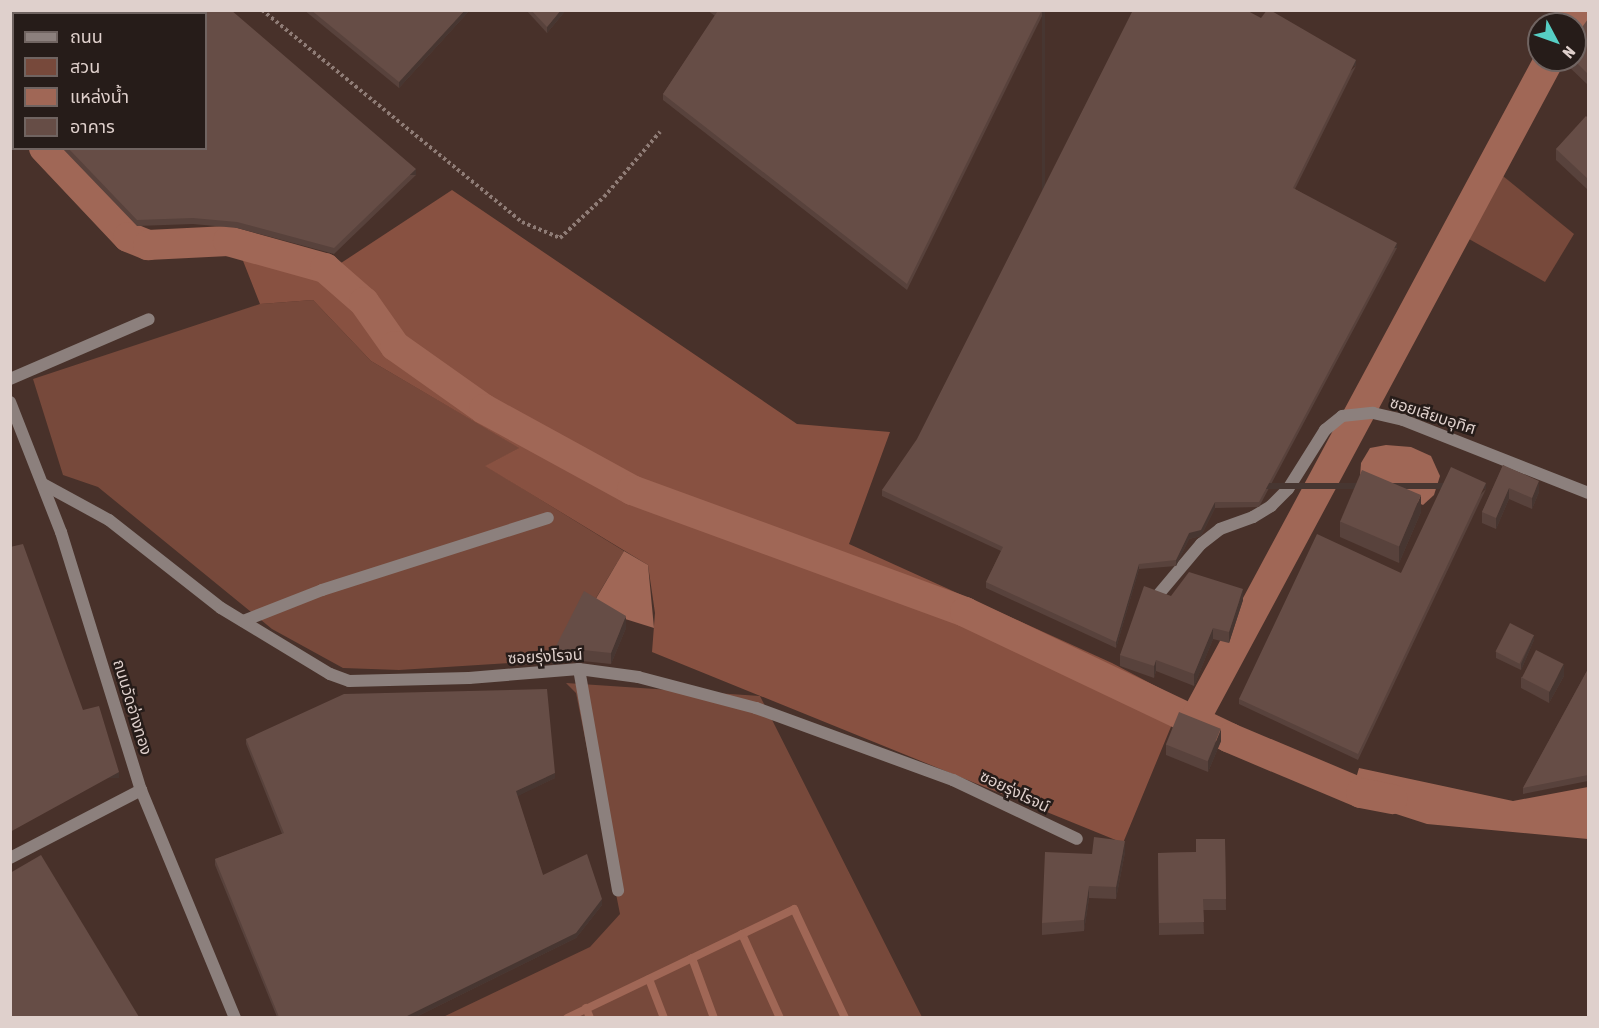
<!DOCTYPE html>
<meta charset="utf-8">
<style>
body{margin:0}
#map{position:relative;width:1599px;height:1028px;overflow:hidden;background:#48312a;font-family:"Asap Condensed","Noto Sans Thai",sans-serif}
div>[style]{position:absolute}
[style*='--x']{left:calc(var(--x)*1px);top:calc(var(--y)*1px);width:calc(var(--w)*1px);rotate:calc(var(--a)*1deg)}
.green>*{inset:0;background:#77493b}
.forest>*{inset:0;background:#885141}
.water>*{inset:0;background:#a06756}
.stream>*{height:8px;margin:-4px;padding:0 4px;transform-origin:4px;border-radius:4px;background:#a06756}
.canal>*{height:30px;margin:-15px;padding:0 15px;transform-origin:15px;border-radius:15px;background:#a06756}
.path>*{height:4px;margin-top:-2px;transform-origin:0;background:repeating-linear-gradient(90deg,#8f7c76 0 3px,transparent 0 6px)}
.lane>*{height:12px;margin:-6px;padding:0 6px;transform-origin:6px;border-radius:6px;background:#8c807d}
.street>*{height:12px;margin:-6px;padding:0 6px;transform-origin:6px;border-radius:6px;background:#8c807d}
.wall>*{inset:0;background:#58423c}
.shaded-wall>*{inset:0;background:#473631;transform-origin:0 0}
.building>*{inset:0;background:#664d46;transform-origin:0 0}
span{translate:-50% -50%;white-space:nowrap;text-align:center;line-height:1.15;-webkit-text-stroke:5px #261c19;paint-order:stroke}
.street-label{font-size:16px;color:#dfd0cc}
.frame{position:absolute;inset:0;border:12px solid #dfd0cc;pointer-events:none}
.legend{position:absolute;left:12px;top:12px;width:195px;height:138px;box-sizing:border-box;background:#261c19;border:2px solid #706461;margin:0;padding:8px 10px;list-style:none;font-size:18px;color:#dfd0cc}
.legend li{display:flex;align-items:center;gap:12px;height:30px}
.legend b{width:30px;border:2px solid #706461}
.north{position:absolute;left:1527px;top:12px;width:60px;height:60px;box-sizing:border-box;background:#261c19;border:2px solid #706461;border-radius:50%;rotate:131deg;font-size:16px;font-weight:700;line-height:24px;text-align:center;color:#dfd0cc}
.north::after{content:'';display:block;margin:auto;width:21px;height:27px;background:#56cec4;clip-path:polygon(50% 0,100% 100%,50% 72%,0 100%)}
</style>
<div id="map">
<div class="green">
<div style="clip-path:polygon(1498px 172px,1574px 234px,1545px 282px,1469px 239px)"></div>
<div style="clip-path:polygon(313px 300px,371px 361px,520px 448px,486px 466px,624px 551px,559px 660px,399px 670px,343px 668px,272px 629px,98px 487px,63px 475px,33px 379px,260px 304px)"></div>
<div style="clip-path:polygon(566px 683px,760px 696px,922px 1017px,441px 1018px,590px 947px,620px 914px,576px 693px)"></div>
</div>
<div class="forest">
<div style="clip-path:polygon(452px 190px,797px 424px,890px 432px,849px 544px,1112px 663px,1182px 700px,1123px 843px,652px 652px,655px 613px,648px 565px,485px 466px,519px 448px,371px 361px,313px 300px,260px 304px,236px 243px,341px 263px)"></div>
</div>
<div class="water">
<div style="clip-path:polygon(1386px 445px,1411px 447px,1431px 456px,1440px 476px,1434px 495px,1423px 505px,1360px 477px,1361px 463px,1370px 448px)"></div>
<div style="clip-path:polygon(624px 551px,648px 565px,654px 628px,622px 618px,594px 602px)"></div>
<div style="clip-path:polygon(1359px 768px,1513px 801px,1588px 787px,1588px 839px,1427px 824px,1350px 799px)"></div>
</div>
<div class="stream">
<div style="--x:742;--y:934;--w:92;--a:65.7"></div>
<div style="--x:692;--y:958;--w:64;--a:69.9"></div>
<div style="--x:649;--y:979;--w:42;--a:69"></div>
<div style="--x:586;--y:1008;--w:11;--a:68"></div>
<div style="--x:567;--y:1018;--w:252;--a:-25.6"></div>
<div style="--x:794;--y:909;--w:120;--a:64.9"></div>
</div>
<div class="canal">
<div style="--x:1569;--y:24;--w:16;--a:-63"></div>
<div style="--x:10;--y:113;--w:6;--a:45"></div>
<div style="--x:44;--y:148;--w:122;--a:46.7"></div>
<div style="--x:128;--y:237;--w:22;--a:22"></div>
<div style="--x:148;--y:245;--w:80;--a:-2.9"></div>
<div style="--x:228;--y:241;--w:101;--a:15.6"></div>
<div style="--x:325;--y:268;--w:52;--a:41.1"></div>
<div style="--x:364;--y:302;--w:54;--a:54.8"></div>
<div style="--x:395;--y:346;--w:109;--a:35.3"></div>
<div style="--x:484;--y:409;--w:169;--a:28.7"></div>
<div style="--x:632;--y:490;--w:355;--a:20.1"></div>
<div style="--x:965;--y:612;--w:293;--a:25.4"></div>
<div style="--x:1230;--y:738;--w:142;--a:22.8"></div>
<div style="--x:1361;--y:793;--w:32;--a:11"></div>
<div style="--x:1194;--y:721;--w:750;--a:-61.76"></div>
</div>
<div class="path">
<div style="--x:262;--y:10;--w:335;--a:39.2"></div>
<div style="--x:522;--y:222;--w:41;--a:22.8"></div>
<div style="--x:560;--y:238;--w:60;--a:-43"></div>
<div style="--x:604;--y:197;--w:86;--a:-49.3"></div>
</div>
<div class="lane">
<div style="--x:10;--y:379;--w:151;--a:-23.3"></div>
<div style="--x:243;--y:621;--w:85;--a:-21.4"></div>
<div style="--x:322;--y:590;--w:237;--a:-17.7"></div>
<div style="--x:579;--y:669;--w:225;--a:80"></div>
</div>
<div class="street">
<div style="--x:10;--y:402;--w:140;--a:68.6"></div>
<div style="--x:61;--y:532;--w:270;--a:72.8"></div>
<div style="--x:141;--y:790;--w:247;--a:67.6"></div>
<div style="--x:43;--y:484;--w:75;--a:28.6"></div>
<div style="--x:109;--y:520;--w:142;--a:38.2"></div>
<div style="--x:221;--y:608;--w:127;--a:31.2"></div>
<div style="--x:330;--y:674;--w:20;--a:20"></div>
<div style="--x:349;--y:681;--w:120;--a:-1.4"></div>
<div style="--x:469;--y:678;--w:110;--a:-4.7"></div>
<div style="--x:579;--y:669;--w:60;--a:7.7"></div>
<div style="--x:638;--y:677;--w:122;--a:14.7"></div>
<div style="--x:756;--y:708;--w:210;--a:20.1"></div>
<div style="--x:953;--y:780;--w:137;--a:25.4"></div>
<div style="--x:1158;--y:595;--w:67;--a:-49.9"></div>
<div style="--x:1201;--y:544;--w:24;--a:-38"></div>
<div style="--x:1220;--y:529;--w:35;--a:-20"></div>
<div style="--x:1253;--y:517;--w:21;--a:-31"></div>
<div style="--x:1271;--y:506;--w:24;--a:-45"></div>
<div style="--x:1288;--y:489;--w:70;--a:-57.9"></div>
<div style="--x:1325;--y:430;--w:22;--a:-39"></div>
<div style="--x:1342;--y:416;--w:31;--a:-6"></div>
<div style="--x:1373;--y:413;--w:31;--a:13"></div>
<div style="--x:1403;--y:420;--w:199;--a:21.5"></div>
<div style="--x:10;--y:858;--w:148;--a:-27.4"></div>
</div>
<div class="wall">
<div style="clip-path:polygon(10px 10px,416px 175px,334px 254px,237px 228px,193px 224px,137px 226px,62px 148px,206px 148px,14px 14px,14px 98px,10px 95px)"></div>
<div style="clip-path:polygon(304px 10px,470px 10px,399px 88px)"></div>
<div style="clip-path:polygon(526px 10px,566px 10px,547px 33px)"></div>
<div style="clip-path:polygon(707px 10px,1045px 10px,907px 290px,663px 100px,663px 94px,715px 16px)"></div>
<div style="clip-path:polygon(1588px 19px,1588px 85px,1565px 63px,1565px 60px,1575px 60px)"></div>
<div style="clip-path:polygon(1356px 66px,1295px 189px,1397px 248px,1259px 507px,1215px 508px,1201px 536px,1189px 539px,1176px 566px,1139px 569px,1116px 648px,986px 588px,986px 582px,1001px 551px,882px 496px,882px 490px)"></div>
<div style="clip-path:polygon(1588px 118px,1588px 190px,1556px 160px,1556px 149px)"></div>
<div style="clip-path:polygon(1503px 465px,1539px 492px,1532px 509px,1509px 499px,1496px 529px,1482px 523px,1482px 512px)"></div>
<div style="clip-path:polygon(1486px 489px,1358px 760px,1239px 704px,1239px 699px,1401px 573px)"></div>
<div style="clip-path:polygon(1421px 512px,1399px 563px,1340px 537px,1340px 521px)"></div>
<div style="clip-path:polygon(1171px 596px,1243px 600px,1229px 643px,1213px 639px,1194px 686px,1156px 671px,1154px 678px,1120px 666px,1120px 655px)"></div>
<div style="clip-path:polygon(626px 628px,611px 664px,573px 660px,552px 665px,552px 654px)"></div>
<div style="clip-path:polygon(1534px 640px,1521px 670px,1496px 658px,1496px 652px)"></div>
<div style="clip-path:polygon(1588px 669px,1588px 781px,1523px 794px,1523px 788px)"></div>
<div style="clip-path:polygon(1564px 676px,1549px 703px,1521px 688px,1521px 677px)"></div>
<div style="clip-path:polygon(246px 739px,555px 778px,517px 796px,543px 875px,602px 905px,576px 938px,416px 1017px,277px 1017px,215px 865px,215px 859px,282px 834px,246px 744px)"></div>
<div style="clip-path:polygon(1221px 741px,1208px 772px,1166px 755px,1166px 744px)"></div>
<div style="clip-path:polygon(1225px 839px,1226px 910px,1203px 910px,1204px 934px,1159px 935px,1158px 853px,1196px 852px)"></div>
<div style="clip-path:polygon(1125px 852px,1116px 899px,1089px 898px,1084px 931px,1042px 935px,1042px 923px,1092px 854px)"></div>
</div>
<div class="shaded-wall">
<div style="clip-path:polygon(465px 10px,470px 10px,399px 88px,399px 82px)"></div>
<div style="clip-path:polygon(561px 10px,566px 10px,547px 33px,547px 27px)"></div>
<div style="left:1042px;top:10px;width:3px;height:305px"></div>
<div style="left:1356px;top:60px;width:6px;height:143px;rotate:90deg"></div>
<div style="left:416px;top:169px;width:6px;height:114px;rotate:90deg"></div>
<div style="left:1397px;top:243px;width:5px;height:293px;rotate:90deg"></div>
<div style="clip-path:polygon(1539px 481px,1539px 492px,1532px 509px,1532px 498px)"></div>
<div style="left:1486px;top:483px;width:6px;height:300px;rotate:90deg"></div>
<div style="clip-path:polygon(1509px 488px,1509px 499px,1496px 529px,1496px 518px)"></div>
<div style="clip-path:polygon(1421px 495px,1421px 512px,1399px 563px,1399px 546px)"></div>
<div style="clip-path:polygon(1215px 502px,1215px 508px,1201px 536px,1189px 539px,1176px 566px,1176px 560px,1189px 533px)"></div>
<div style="clip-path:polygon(1139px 564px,1139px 569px,1116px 648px,1116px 642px)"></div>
<div style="clip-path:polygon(1243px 589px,1243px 600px,1229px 643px,1229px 632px)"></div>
<div style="clip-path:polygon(626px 616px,626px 628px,611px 664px,611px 653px)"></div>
<div style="clip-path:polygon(1213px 628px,1213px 639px,1194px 686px,1194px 674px)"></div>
<div style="clip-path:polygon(1534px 635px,1534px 640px,1521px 670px,1521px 664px)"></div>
<div style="clip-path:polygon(573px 649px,573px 660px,552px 665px,552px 654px)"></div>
<div style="clip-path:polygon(1156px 660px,1156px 671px,1154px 678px,1154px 666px)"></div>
<div style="clip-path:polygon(1564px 664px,1564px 676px,1549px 703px,1549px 692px)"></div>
<div style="clip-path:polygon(1221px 729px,1221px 741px,1208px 772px,1208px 761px)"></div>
<div style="left:119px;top:772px;width:6px;height:124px;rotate:90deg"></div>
<div style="clip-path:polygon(555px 773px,555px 778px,516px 797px,516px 791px)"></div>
<div style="clip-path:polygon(1125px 841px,1125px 852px,1116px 899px,1116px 887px)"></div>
<div style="clip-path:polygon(1089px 886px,1089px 898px,1084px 931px,1084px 920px)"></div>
<div style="clip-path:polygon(602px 899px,602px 905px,576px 938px,416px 1017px,405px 1017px)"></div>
</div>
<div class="building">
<div style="clip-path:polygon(10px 10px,231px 10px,416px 169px,334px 248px,237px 222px,193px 218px,137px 220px,68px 148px,206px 148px,206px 14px,14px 14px,14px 92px,10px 89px)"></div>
<div style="clip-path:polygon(311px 10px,465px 10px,399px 82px)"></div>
<div style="clip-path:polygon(531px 10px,561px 10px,547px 27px)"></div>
<div style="clip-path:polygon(715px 10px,1042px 10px,907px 284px,663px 94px,717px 12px)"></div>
<div style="clip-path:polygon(1133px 10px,1246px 10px,1261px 18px,1267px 10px,1270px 10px,1356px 60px,1293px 188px,1397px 243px,1259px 502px,1215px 502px,1201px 530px,1189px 533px,1176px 560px,1139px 564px,1116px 642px,986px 582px,1003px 547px,882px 490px,917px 439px)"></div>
<div style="clip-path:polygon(1588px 19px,1588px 74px,1574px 60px,1575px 60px,1575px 37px)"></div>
<div style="clip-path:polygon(1586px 116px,1588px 118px,1588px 179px,1556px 149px)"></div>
<div style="clip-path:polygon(1503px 465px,1539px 481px,1532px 498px,1509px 488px,1496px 518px,1482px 512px)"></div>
<div style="clip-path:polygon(1451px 467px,1486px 483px,1358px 754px,1239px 699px,1317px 534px,1401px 573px)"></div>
<div style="left:1362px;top:470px;width:64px;height:56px;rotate:23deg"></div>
<div style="clip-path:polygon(23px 544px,83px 710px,99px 706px,119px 772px,10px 832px,10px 547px)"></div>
<div style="clip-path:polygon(1189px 572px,1243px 589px,1229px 632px,1213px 628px,1194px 674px,1156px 660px,1154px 666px,1120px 655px,1144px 586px,1171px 596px)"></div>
<div style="clip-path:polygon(584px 591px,626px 616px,611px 653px,573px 649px,552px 654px)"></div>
<div style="left:1510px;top:623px;width:27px;height:32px;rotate:27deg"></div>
<div style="left:1536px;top:650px;width:31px;height:31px;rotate:27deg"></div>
<div style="clip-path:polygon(1588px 669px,1588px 775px,1523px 788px)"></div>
<div style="clip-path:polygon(547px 689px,555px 773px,516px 791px,543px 875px,587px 854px,602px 899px,576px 933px,405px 1017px,279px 1017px,215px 859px,284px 833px,246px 739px,344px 694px)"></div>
<div style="left:1179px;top:712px;width:45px;height:35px;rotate:22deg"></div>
<div style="clip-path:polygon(1094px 837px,1125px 841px,1116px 887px,1089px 886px,1084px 920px,1042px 923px,1045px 852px,1092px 854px)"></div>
<div style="clip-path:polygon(1196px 839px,1225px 839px,1226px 899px,1203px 899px,1204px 922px,1159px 923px,1158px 853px,1196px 852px)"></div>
<div style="clip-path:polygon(41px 855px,139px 1017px,10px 1017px,10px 873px)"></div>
</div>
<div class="street-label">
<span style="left:1433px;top:415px;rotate:18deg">ซอยเลียบอุทิศ</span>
<span style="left:545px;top:656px;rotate:-3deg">ซอยรุ่งโรจน์</span>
<span style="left:133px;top:707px;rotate:73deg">ถนนวัดอ่างทอง</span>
<span style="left:1015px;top:791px;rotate:26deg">ซอยรุ่งโรจน์</span>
</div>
<div class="frame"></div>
<ul class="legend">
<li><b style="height:8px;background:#8c807d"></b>ถนน</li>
<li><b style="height:16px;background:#77493b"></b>สวน</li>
<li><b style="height:16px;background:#a06756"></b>แหล่งน้ำ</li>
<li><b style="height:16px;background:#664d46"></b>อาคาร</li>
</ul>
<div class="north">N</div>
</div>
